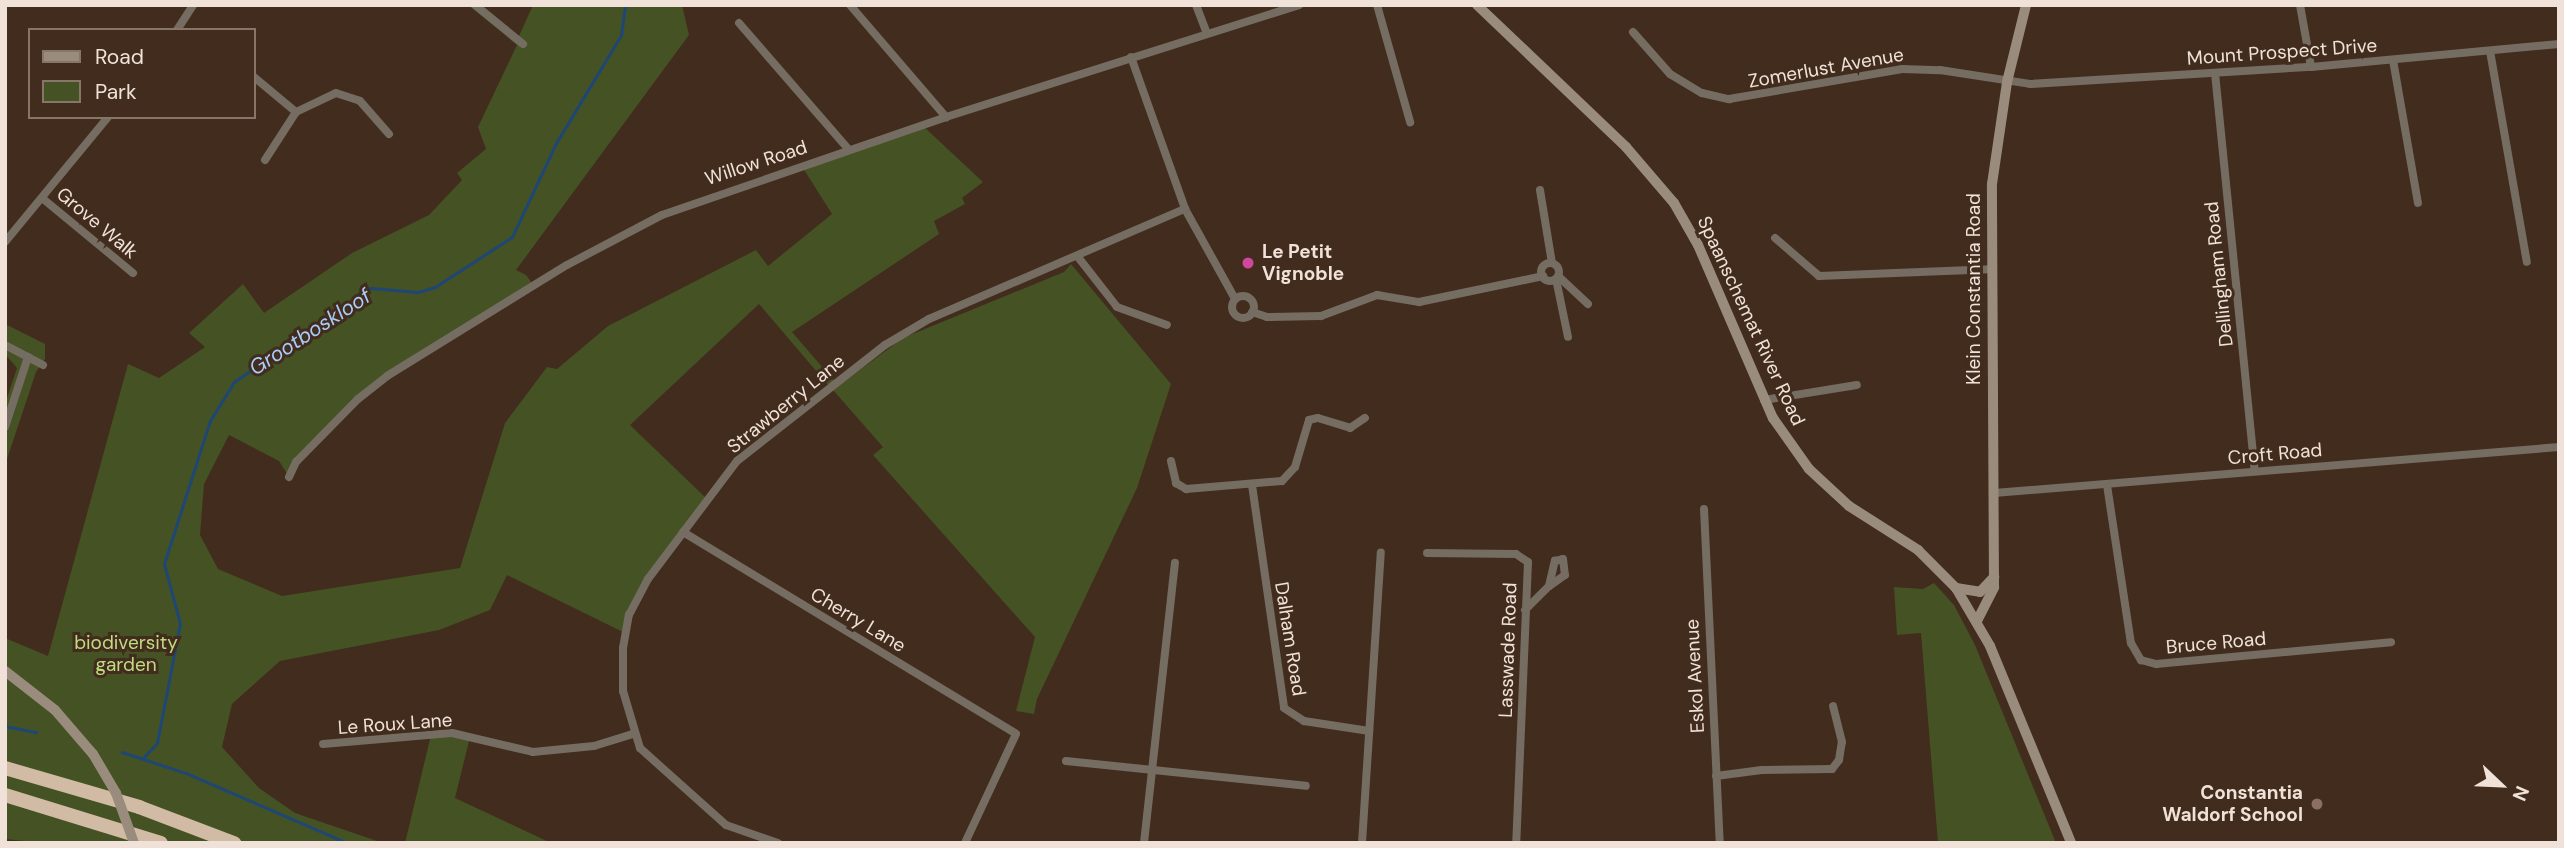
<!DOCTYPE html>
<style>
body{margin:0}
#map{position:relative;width:2564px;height:848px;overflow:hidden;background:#412c1d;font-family:"DM Sans",sans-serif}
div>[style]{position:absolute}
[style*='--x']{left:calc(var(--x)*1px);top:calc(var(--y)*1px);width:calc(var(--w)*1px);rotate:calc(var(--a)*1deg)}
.green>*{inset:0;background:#455224}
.stream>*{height:2.5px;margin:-1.25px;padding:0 1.25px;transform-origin:1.25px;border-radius:1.25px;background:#1f4775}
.street>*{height:8px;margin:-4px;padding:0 4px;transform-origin:4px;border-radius:4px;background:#756c62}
.street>.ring{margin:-4px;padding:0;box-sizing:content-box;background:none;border:8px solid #756c62;border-radius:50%}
.secondary>*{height:10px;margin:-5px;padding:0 5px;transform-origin:5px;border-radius:5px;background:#9a8c7d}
.highway>*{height:14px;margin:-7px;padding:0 7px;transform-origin:7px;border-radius:7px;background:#d1bba4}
.secondary-bridge>*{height:10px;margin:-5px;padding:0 5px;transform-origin:5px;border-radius:5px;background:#9a8c7d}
.dots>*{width:19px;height:19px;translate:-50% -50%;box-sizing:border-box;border:4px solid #412c1d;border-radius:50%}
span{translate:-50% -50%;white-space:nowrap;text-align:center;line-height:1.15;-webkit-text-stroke:6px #412c1d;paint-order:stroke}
.street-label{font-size:19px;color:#f0e2d8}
.poi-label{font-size:19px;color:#f0e2d8;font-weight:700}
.left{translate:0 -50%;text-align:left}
.right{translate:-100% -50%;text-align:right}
.park-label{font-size:19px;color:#c0dc81}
.water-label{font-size:21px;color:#a9ccf8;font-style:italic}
.frame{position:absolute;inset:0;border:7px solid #f0e2d8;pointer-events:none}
.legend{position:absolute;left:28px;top:28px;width:228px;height:91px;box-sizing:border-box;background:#412c1d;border:2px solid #877568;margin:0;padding:9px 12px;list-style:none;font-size:21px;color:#f0e2d8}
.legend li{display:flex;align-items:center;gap:14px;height:35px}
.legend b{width:35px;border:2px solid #877568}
.north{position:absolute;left:2466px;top:750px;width:70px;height:70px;-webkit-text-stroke:5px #412c1d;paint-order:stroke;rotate:113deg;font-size:19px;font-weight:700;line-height:28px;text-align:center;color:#f0e2d8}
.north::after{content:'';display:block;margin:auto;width:24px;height:32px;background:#f0e2d8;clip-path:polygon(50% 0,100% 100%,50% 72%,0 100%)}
</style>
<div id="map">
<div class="green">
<div style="clip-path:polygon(468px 5px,482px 5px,519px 36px,533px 5px,682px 5px,689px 35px,516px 270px,526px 275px,534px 286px,387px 376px,323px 434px,289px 477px,279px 461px,229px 435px,204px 484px,200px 535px,218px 569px,282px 596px,460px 568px,505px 423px,547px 367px,557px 369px,608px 326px,756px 250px,768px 266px,832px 214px,801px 165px,922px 125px,983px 182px,962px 198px,965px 204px,934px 221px,939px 234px,792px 332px,835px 382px,829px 386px,759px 304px,630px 425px,707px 499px,648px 579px,625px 633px,507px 575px,490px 610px,439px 630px,280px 661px,232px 704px,222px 747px,259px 788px,295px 813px,383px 843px,44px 843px,5px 839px,5px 638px,48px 656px,128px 364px,159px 378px,205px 347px,189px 333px,243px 284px,264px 313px,352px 253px,429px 215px,462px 180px,457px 173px,486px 149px,478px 127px,517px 45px)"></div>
<div style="clip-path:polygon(1071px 264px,1171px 384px,1137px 488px,1037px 699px,1034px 714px,1016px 711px,1035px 637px,873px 455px,883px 447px,833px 390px,903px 338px,1064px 272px)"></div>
<div style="clip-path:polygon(5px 324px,45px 344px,45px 359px,36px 372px,5px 465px,5px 404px,17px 368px,5px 354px)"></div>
<div style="clip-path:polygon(1934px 583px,1954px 605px,1975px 645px,2056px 843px,1938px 843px,1921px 633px,1897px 635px,1894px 587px,1923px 589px)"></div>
<div style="clip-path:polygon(431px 735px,470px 737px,455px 798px,551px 843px,405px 843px)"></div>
</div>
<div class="stream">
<div style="--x:5;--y:726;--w:32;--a:11"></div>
<div style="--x:122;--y:752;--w:67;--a:18.2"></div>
<div style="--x:186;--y:773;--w:176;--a:23.4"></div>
<div style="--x:143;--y:758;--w:21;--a:-47"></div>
<div style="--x:157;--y:743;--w:121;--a:-79.1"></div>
<div style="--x:180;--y:624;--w:62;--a:-104.9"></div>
<div style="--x:164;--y:564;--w:150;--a:-72.2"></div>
<div style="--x:210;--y:421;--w:46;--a:-58.4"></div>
<div style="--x:234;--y:382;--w:166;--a:-34.5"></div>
<div style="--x:371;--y:288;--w:47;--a:4.9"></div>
<div style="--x:418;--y:292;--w:18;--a:-16"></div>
<div style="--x:435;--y:287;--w:92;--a:-33"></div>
<div style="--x:512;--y:237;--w:102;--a:-64.9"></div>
<div style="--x:555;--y:145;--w:128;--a:-59"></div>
<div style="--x:621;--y:35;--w:30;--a:-82"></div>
</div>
<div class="street">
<div style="--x:475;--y:5;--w:62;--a:39.1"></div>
<div style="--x:850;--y:5;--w:148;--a:49.4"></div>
<div style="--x:1196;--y:5;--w:30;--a:69"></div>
<div style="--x:1377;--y:5;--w:122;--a:74.2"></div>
<div style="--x:2300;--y:5;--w:63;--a:79.9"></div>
<div style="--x:739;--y:23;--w:167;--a:49.1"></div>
<div style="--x:177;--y:30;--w:30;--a:-57"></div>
<div style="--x:1633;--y:32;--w:56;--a:48.6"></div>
<div style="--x:1670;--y:74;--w:37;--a:31"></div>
<div style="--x:1702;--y:93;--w:28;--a:13"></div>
<div style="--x:1729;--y:99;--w:176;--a:-9.8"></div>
<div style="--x:1902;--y:69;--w:38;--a:2"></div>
<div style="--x:1940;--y:70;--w:91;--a:8.8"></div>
<div style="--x:2030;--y:84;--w:282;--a:-3.5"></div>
<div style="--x:2311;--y:67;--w:249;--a:-5.3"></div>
<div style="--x:2490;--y:51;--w:214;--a:80.1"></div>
<div style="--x:1131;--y:57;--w:161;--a:70.4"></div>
<div style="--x:1185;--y:209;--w:103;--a:60.9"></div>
<div style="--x:2393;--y:60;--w:145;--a:80.1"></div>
<div style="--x:2215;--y:73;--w:400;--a:84.3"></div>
<div style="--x:254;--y:77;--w:55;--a:39.8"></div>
<div style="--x:265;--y:160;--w:57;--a:-57.1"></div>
<div style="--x:296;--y:112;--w:44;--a:-25.4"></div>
<div style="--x:336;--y:93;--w:25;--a:18"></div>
<div style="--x:360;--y:101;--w:44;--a:48.7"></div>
<div style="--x:1540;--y:190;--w:74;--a:80.7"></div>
<div style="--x:42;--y:198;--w:118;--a:39.5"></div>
<div style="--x:1775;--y:238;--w:58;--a:40.8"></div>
<div style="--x:1819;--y:276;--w:171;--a:-2.3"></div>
<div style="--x:5;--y:242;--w:162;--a:-50.5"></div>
<div style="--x:1078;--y:257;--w:63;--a:52"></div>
<div style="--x:1117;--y:307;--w:53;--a:19.8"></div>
<div class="ring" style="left:1541px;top:263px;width:10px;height:10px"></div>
<div style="--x:1558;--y:276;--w:41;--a:43"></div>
<div style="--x:1556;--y:279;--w:59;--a:78.3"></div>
<div class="ring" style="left:1232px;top:296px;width:14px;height:14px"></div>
<div style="--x:1252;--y:312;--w:16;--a:18"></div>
<div style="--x:1267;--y:317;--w:54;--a:-1.1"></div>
<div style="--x:1321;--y:316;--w:60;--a:-20.6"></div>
<div style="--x:1377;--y:295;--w:43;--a:9.5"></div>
<div style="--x:1419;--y:302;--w:127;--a:-11.8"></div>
<div style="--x:5;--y:345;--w:43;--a:27.8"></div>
<div style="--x:1764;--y:400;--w:94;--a:-9.2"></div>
<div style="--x:5;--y:427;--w:74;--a:-71.8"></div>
<div style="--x:1171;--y:461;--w:23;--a:77"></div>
<div style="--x:1176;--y:483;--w:12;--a:31"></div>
<div style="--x:1186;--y:489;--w:96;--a:-4.8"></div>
<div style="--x:1282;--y:481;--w:19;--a:-47"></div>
<div style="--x:1295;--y:467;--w:49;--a:-73.4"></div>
<div style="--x:1309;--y:420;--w:9;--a:-13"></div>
<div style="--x:1318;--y:418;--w:34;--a:17"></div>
<div style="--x:1350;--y:428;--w:18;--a:-34"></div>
<div style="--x:289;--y:477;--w:17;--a:-65"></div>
<div style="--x:296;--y:462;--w:88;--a:-45.5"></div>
<div style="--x:358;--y:399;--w:37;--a:-38"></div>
<div style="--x:387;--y:376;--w:211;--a:-31.7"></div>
<div style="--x:567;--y:265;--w:107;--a:-27.8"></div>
<div style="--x:662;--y:215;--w:300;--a:-19"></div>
<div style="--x:946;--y:117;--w:371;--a:-17.6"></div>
<div style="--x:1252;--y:485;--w:225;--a:81.8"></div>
<div style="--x:1284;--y:708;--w:24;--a:33"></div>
<div style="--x:1304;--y:721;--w:66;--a:8.7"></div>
<div style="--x:2107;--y:485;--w:160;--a:81.4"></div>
<div style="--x:2131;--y:643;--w:20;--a:60"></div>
<div style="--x:2141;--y:660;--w:16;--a:15"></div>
<div style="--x:2156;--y:664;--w:236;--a:-5.3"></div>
<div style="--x:1994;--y:493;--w:567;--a:-4.65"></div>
<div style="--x:1704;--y:509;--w:334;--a:87.3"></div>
<div style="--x:683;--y:532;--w:389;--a:31.2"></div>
<div style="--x:1016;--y:734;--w:120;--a:115.1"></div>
<div style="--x:1427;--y:553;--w:89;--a:0.6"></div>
<div style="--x:1516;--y:554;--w:14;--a:34"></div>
<div style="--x:1528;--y:562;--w:281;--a:92.4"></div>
<div style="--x:1525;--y:610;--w:34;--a:-45"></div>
<div style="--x:1549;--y:586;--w:26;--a:-77"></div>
<div style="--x:1555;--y:561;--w:8;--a:-14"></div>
<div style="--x:1563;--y:559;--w:16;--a:83"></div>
<div style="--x:1565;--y:575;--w:19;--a:145"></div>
<div style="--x:323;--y:744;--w:129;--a:-4.9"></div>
<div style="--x:452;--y:733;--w:83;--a:13.2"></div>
<div style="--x:533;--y:752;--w:61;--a:-5.6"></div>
<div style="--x:594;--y:746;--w:41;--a:-17.1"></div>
<div style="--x:1066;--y:761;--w:241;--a:5.9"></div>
<div style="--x:1716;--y:776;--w:46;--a:-7.4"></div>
<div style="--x:1762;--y:770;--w:70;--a:-0.8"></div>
<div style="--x:1832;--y:769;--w:11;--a:-52"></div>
<div style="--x:1839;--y:760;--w:18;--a:-81"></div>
<div style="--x:1842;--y:742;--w:37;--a:-104"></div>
<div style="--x:778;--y:843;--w:55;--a:-160.9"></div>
<div style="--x:726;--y:825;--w:115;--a:-138.2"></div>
<div style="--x:640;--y:748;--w:59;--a:-106.6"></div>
<div style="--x:623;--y:691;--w:43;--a:-90"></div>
<div style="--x:623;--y:648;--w:34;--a:-80"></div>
<div style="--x:629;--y:615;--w:41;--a:-62.2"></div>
<div style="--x:648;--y:579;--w:148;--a:-53"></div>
<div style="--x:737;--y:461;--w:188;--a:-38.1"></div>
<div style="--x:885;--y:345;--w:51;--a:-30.6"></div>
<div style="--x:929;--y:319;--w:279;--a:-23.3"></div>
<div style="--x:1144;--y:843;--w:282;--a:-83.7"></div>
<div style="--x:1362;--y:843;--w:291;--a:-86.3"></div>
</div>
<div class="secondary">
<div style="--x:1477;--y:5;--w:206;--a:43.6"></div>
<div style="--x:1626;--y:147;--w:74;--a:49.4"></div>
<div style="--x:1674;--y:203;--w:48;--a:60.3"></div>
<div style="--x:1698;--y:245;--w:189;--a:66.6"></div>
<div style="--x:1773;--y:418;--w:62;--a:54.8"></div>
<div style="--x:1809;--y:469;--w:54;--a:42.8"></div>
<div style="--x:1849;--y:506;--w:82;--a:32.5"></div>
<div style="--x:1918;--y:550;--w:54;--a:45"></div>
<div style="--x:1956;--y:588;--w:67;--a:59.6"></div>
<div style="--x:1990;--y:646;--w:213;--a:67.6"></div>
<div style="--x:1956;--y:588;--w:24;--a:9"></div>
<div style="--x:1980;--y:592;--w:21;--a:-47"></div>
<div style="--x:1977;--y:621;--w:38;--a:-63"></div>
<div style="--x:1994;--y:587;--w:403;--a:-90.3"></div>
<div style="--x:1992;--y:184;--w:103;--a:-81.6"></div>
<div style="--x:2007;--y:82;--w:79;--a:-76.1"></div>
<div style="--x:5;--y:671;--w:63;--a:38"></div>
<div style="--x:55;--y:710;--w:58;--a:49.2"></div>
</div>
<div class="highway">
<div style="--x:5;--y:768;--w:140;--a:16.2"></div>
<div style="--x:139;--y:807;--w:102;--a:20.8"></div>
<div style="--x:5;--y:795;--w:163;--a:17.1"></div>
</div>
<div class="secondary-bridge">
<div style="--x:93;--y:754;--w:45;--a:59.5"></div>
<div style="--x:116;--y:793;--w:53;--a:70.2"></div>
</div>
<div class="dots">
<div style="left:1248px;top:263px;background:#d1479c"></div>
<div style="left:2317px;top:804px;background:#8d6e63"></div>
</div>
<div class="street-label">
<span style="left:2282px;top:52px;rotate:-4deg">Mount Prospect Drive</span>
<span style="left:1826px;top:68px;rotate:-10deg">Zomerlust Avenue</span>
<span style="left:756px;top:163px;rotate:-18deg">Willow Road</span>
<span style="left:97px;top:223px;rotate:40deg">Grove Walk</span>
<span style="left:2219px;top:274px;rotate:-96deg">Dellingham Road</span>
<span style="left:1974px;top:289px;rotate:-90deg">Klein Constantia Road</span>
<span style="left:1751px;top:321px;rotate:65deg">Spaanschemat River Road</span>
<span style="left:786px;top:404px;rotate:-39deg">Strawberry Lane</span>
<span style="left:2275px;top:454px;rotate:-5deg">Croft Road</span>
<span style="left:858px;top:620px;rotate:31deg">Cherry Lane</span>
<span style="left:1290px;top:639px;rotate:81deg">Dalham Road</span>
<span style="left:2216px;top:643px;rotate:-5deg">Bruce Road</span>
<span style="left:1508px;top:650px;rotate:-88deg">Lasswade Road</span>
<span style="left:1695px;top:676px;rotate:-93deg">Eskol Avenue</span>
<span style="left:395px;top:724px;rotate:-4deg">Le Roux Lane</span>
</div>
<div class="poi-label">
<span class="left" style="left:1262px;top:263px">Le Petit<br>Vignoble</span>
<span class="right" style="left:2303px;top:804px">Constantia<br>Waldorf School</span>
</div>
<div class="park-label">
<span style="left:126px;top:654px">biodiversity<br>garden</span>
</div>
<div class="water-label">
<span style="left:310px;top:332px;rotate:-33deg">Grootboskloof</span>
</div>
<div class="frame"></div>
<ul class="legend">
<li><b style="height:9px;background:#9a8c7d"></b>Road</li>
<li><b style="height:19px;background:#455224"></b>Park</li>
</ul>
<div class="north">N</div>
</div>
